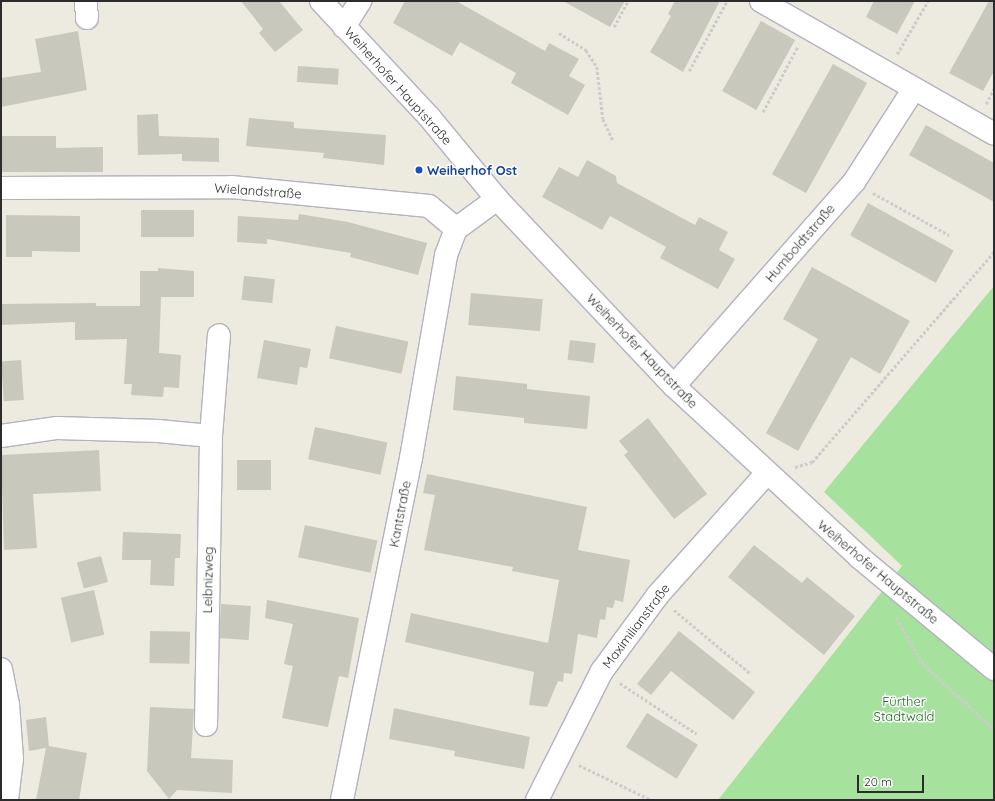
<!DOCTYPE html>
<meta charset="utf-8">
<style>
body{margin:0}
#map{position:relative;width:995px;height:801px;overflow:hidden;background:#edeadf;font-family:Quicksand,sans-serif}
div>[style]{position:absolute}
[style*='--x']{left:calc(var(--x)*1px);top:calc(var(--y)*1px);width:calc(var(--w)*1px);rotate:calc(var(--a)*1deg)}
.green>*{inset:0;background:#a6e29d}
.building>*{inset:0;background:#c9c8bd;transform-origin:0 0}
.path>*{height:2.5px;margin-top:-1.25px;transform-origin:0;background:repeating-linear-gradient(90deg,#ccc 0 3px,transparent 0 5px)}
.roads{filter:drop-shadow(1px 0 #b3b2bf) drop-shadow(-1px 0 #b3b2bf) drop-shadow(0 1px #b3b2bf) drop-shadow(0 -1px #b3b2bf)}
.minor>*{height:22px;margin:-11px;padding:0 11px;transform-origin:11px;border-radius:11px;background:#fff}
.dots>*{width:11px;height:11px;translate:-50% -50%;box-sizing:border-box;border:2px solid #fff;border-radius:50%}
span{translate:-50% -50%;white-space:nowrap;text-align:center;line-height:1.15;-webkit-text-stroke:3px #fff;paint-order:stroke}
.street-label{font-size:13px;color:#2c2c2c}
.transit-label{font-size:13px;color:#164399;font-weight:700}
.left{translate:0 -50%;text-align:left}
.park-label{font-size:13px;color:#1d691e}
.frame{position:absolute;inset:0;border:2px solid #2c2c2c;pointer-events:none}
.scale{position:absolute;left:857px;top:775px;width:67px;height:18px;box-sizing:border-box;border:2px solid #2c2c2c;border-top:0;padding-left:5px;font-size:12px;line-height:14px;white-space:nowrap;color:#2c2c2c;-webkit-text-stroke:3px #fff;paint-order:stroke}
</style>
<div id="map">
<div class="green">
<div style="clip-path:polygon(994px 286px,994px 800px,718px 800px,902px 566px,824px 492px)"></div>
</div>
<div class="building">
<div style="clip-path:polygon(241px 1px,279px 1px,303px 30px,275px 52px,259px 33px,263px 29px)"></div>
<div style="clip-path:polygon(405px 1px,456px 1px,545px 51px,549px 43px,579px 59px,569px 76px,585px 85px,568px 115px,511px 83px,516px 73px,460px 42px,452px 56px,393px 23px)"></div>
<div style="clip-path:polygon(563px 1px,625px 1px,610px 27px)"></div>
<div style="clip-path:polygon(675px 1px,720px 1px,683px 72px,650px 52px,671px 16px,668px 14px)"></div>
<div style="clip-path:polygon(874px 1px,915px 1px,897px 34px,866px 17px)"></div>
<div style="clip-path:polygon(989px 1px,994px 1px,994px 71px,983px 91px,949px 73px)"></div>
<div style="left:761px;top:21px;width:39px;height:80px;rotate:29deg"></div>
<div style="clip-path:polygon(78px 31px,87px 90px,1px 107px,1px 78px,41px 72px,35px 39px)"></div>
<div style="left:833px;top:64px;width:39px;height:126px;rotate:29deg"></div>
<div style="left:298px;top:66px;width:41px;height:16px;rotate:4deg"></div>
<div style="clip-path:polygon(158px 114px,159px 136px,219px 138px,219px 162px,182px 161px,182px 154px,138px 155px,137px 115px)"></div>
<div style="clip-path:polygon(249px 118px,294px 122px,294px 128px,386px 135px,384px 165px,323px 158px,324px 153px,246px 146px)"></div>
<div style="clip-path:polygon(926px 125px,994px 163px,994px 202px,909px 155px)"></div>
<div style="clip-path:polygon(1px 136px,56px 136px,56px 148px,103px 147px,103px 172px,1px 172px)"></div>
<div style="clip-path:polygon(587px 160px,616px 176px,617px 183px,695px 225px,699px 217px,728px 232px,719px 250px,735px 259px,718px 289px,660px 258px,666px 247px,610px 216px,602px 230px,542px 197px,559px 167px,578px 177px)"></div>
<div style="left:868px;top:203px;width:98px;height:37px;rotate:29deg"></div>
<div style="left:141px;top:210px;width:53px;height:27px"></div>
<div style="clip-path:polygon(299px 214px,348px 222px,427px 243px,418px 275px,350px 257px,351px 253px,267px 239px,267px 244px,237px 242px,238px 216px,298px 220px)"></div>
<div style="clip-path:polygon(6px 215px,80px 216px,80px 252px,32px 251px,32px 257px,6px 257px)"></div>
<div style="clip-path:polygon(812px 267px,910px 321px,880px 374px,851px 357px,798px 451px,766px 433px,818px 339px,783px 319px)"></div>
<div style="clip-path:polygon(158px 268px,194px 271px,194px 297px,161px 297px,159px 353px,181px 355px,179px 388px,164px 387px,163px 397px,131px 395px,132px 384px,124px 384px,127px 339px,75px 340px,75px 322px,1px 325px,1px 304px,96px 303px,96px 306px,140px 306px,140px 271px,158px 271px)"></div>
<div style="left:244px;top:276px;width:31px;height:24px;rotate:6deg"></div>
<div style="left:471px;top:293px;width:72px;height:32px;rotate:5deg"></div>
<div style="left:336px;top:326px;width:74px;height:33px;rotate:12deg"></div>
<div style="clip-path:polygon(264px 340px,311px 349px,307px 368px,300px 367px,297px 385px,257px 378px)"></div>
<div style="left:570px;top:340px;width:26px;height:20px;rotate:7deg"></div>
<div style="left:21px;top:360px;width:40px;height:20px;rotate:86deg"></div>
<div style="clip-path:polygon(456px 376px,527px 384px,527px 389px,590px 396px,587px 429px,524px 423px,524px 418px,453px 410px)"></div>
<div style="clip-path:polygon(648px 418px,707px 494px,674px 519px,624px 455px,628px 452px,619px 441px)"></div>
<div style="left:315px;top:427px;width:74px;height:33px;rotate:12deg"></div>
<div style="clip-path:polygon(99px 450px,101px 491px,33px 494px,37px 548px,4px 550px,1px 455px)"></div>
<div style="left:237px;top:460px;width:34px;height:30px"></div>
<div style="clip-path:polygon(427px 474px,587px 507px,578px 550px,630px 560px,623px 602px,615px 600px,613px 608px,607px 607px,605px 620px,600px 619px,597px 638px,578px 634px,572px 674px,564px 673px,563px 682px,558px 681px,547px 707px,529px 705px,534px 672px,405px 642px,411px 613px,548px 643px,559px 580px,512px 571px,513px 567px,424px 550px,435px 495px,423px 493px)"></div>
<div style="left:305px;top:525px;width:74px;height:33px;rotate:12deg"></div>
<div style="clip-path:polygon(123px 532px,181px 534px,180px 558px,175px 558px,174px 586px,150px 585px,151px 560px,122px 560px)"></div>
<div style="clip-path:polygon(754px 545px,802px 583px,807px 577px,855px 616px,824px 655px,728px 577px)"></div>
<div style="left:101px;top:556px;width:27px;height:25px;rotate:75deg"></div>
<div style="left:94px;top:590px;width:46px;height:34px;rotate:77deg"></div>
<div style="clip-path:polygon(267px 600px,359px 618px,348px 678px,339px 676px,328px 727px,282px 718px,293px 666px,284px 664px,293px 624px,265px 618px)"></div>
<div style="left:221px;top:604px;width:30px;height:34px;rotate:4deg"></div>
<div style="left:150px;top:631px;width:40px;height:32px;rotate:1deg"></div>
<div style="clip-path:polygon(679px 631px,755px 692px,733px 720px,671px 671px,651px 695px,637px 684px)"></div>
<div style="clip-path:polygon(150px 707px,194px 709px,191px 758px,233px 760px,232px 793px,177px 790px,169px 799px,147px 771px)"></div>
<div style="clip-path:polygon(394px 708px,530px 737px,524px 769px,454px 756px,455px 751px,389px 739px)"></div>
<div style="left:647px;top:713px;width:60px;height:40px;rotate:32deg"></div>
<div style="clip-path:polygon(46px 717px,49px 746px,87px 753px,79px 800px,36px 800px,46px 748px,29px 751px,26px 720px)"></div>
</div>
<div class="path">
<div style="--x:614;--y:27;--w:30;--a:-62"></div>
<div style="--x:559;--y:33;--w:32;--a:32"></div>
<div style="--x:586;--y:50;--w:20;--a:57"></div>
<div style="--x:597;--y:67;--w:52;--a:83.4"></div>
<div style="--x:603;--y:119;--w:23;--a:65"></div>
<div style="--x:897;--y:54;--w:61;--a:-59.7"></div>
<div style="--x:689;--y:71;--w:80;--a:-61.5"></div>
<div style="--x:986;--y:104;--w:18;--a:-63"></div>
<div style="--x:763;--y:112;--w:75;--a:-62.1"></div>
<div style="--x:873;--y:193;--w:87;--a:28.9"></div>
<div style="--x:795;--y:467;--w:18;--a:-16"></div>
<div style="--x:812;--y:462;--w:278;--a:-49.1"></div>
<div style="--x:674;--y:610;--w:100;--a:39.7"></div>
<div style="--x:896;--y:618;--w:55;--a:59.2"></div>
<div style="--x:924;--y:665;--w:95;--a:42.4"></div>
<div style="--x:620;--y:683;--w:92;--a:33.5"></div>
<div style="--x:579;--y:765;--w:80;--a:25.9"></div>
</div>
<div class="roads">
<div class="minor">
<div style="--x:86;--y:1;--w:17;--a:87"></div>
<div style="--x:321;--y:1;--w:160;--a:47"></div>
<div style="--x:430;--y:118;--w:105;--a:50.4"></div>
<div style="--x:497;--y:199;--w:257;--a:46.6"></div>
<div style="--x:674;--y:386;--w:252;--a:42.7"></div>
<div style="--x:859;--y:557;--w:175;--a:39.7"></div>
<div style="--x:761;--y:1;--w:268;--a:29.7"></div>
<div style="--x:344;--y:27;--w:31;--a:-58"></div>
<div style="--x:1;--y:188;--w:230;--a:-0.2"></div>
<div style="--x:231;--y:187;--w:199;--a:5.5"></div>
<div style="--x:429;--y:206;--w:35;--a:40"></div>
<div style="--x:456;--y:229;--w:51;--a:-36.2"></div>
<div style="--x:674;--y:386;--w:272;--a:-48.6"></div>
<div style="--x:854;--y:182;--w:109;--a:-57.3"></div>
<div style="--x:1;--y:436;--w:57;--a:-8.1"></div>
<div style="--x:57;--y:428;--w:101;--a:1.7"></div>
<div style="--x:158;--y:431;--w:53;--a:5.4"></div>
<div style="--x:1;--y:669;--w:36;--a:79"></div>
<div style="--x:8;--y:704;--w:55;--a:85.8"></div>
<div style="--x:12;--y:759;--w:41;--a:97"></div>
<div style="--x:206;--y:725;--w:289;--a:-89"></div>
<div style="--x:211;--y:436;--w:101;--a:-85.5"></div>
<div style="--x:342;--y:800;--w:349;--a:-78.6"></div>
<div style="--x:411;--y:458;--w:206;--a:-80.2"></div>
<div style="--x:446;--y:255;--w:28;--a:-69"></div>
<div style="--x:537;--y:800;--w:144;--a:-63.3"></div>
<div style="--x:602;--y:671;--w:93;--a:-53.7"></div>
<div style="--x:657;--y:596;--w:164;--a:-48.2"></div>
</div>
</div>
<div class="dots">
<div style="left:419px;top:170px;background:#1a4fb4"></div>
</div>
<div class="street-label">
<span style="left:398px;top:86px;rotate:48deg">Weiherhofer Hauptstraße</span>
<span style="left:258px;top:191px;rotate:4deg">Wielandstraße</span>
<span style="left:800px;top:243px;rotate:-49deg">Humboldtstraße</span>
<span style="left:642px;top:351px;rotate:46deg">Weiherhofer Hauptstraße</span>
<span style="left:400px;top:514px;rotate:-79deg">Kantstraße</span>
<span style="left:878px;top:572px;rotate:40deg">Weiherhofer Hauptstraße</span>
<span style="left:208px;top:580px;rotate:-89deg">Leibnizweg</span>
<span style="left:636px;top:626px;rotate:-53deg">Maximilianstraße</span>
</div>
<div class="transit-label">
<span class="left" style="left:427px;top:170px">Weiherhof Ost</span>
</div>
<div class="park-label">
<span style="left:904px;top:709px">Fürther<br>Stadtwald</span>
</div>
<div class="frame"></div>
<div class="scale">20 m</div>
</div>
